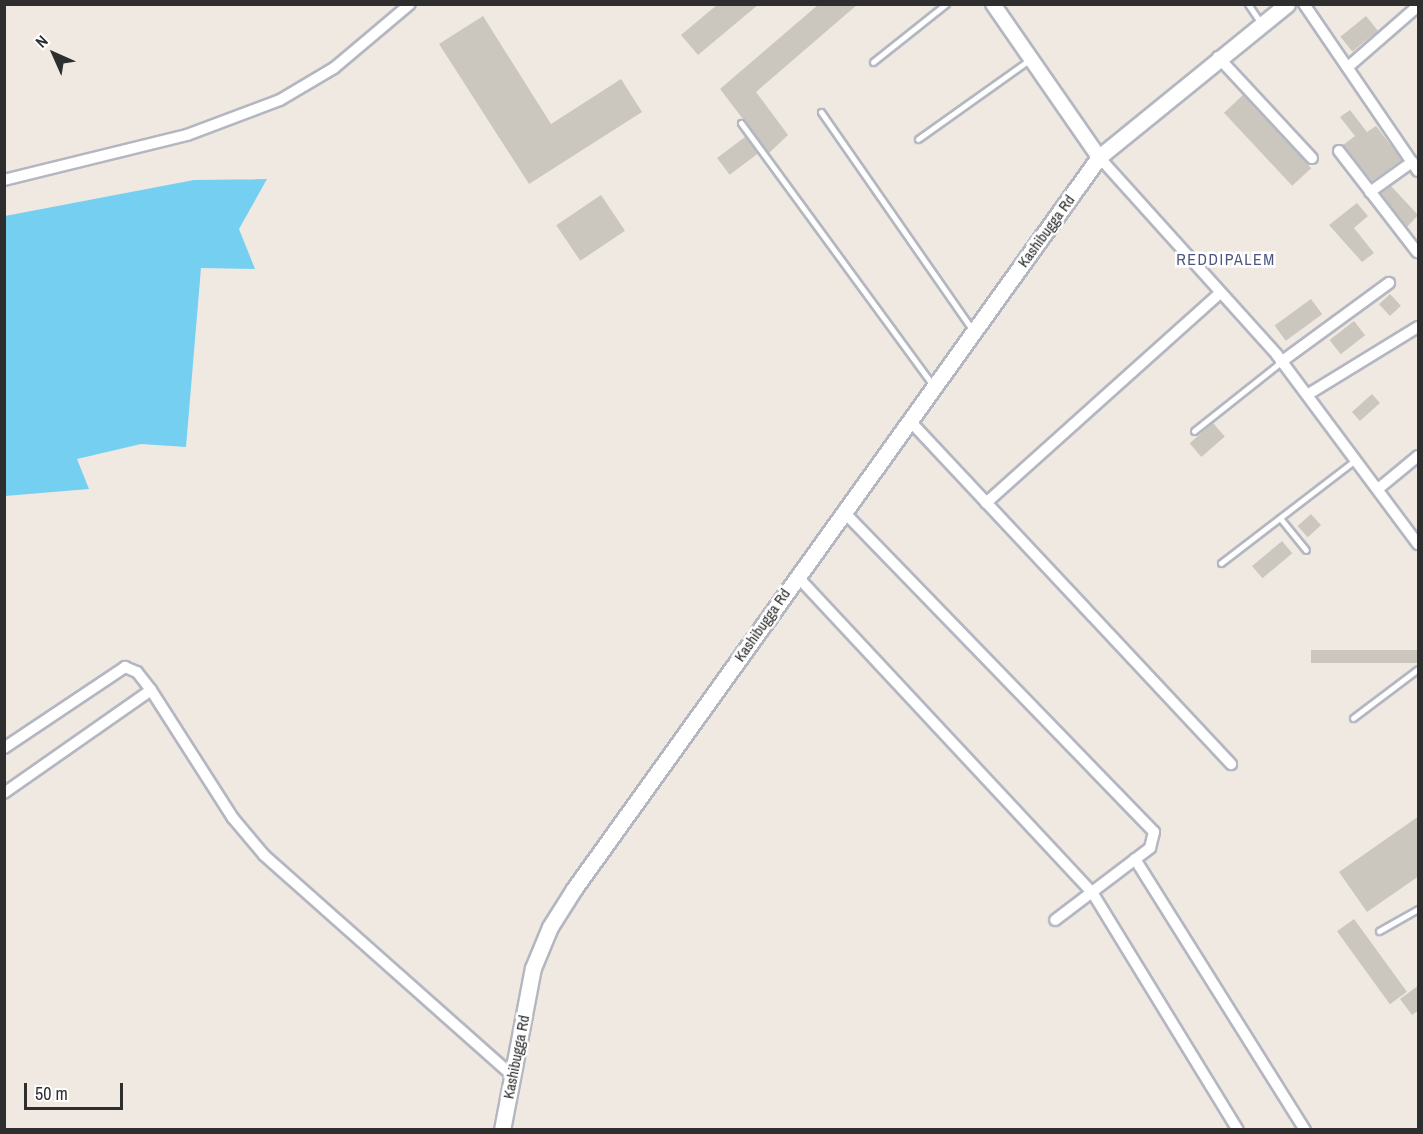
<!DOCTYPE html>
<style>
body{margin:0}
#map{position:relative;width:1423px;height:1134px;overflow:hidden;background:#efe9e1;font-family:"Archivo Narrow",sans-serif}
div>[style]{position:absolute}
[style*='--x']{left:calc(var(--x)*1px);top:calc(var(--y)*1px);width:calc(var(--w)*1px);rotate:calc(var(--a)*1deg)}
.water>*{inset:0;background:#75cff0}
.building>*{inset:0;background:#cbc7bf;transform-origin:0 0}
.roads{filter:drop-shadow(2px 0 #b4b7c1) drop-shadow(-2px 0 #b4b7c1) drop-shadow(0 2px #b4b7c1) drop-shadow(0 -2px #b4b7c1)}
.service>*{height:5px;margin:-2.5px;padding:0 2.5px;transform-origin:2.5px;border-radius:2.5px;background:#fff}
.minor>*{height:10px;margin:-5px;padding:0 5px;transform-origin:5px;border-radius:5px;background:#fff}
.tertiary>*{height:14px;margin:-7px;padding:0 7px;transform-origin:7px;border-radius:7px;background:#fff}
.secondary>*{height:15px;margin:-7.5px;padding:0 7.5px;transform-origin:7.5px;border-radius:7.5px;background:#fff}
span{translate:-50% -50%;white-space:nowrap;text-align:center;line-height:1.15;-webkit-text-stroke:5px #fff;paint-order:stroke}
.street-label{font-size:15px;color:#2e2e2e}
.neighbourhood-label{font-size:16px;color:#4d5680;letter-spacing:1.5px}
.frame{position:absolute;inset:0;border:6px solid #2e2e2e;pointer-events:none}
.north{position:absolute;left:24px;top:24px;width:60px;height:60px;-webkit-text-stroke:4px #fff;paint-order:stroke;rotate:315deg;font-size:16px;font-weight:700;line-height:24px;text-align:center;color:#2e2e2e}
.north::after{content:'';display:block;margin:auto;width:21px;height:27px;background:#2e2e2e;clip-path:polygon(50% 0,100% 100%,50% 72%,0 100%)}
.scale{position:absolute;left:24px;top:1083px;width:99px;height:27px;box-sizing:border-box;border:3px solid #2e2e2e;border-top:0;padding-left:8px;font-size:18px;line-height:21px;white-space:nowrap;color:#2e2e2e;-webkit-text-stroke:4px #fff;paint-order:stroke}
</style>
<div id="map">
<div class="water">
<div style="clip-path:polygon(267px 179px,239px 229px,255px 269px,201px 268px,186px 447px,141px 444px,77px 459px,89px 489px,5px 496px,5px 216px,194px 180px)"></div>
</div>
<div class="building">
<div style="clip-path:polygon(718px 4px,759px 4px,698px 55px,681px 35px)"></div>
<div style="clip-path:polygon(819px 4px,858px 4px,756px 92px,788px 135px,769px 153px,720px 89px)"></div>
<div style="clip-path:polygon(483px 16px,551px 124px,621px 79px,642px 112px,529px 184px,439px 44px)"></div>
<div style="left:1366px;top:16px;width:19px;height:33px;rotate:51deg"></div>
<div style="left:1243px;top:95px;width:100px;height:26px;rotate:47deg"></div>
<div style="clip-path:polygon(1350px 110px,1367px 132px,1376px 126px,1402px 160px,1372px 181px,1343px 145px,1355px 136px,1340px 117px)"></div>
<div style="left:745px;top:137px;width:21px;height:35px;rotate:53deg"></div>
<div style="clip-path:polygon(1391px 186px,1418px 215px,1407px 227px,1381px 193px)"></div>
<div style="left:601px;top:195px;width:43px;height:54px;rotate:56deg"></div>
<div style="clip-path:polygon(1357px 203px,1368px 216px,1354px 228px,1374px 253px,1362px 262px,1329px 225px)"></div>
<div style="left:1390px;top:294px;width:16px;height:15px;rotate:47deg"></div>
<div style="left:1311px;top:299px;width:19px;height:45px;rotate:54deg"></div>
<div style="left:1354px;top:321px;width:18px;height:31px;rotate:52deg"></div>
<div style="left:1372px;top:394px;width:12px;height:27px;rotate:48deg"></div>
<div style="left:1213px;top:423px;width:18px;height:31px;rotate:49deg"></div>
<div style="left:1311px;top:514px;width:15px;height:18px;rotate:48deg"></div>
<div style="left:1282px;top:541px;width:16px;height:39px;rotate:50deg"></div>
<div style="left:1419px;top:650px;width:13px;height:108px;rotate:90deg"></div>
<div style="clip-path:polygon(1419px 816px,1419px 876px,1367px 912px,1339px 872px)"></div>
<div style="left:1354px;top:919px;width:90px;height:21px;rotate:54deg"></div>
<div style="clip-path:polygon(1419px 985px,1419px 1010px,1412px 1015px,1400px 999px)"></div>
</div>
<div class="roads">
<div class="service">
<div style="--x:1248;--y:4;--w:23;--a:56"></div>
<div style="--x:873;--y:62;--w:93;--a:-38.5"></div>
<div style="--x:821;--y:112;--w:264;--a:55.2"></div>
<div style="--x:741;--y:123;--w:325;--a:53.8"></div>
<div style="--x:918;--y:139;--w:136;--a:-35.4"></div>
<div style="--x:1194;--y:431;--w:111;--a:-38.4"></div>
<div style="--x:1280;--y:518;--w:41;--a:50.9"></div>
<div style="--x:1221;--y:563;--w:169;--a:-37.5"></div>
<div style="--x:1353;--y:718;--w:81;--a:-37"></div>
<div style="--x:1379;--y:931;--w:45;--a:-29.4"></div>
</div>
<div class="minor">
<div style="--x:1304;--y:4;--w:202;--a:55.7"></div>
<div style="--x:1218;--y:57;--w:138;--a:47.1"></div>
<div style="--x:1348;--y:67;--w:93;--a:-41.1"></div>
<div style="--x:1339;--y:151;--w:128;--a:52.3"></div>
<div style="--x:1099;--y:157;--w:266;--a:48"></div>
<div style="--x:1277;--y:355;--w:236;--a:53.3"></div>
<div style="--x:4;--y:180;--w:188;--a:-13.8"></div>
<div style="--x:187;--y:135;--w:99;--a:-20.6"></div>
<div style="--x:280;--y:100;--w:63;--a:-30.7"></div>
<div style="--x:334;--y:68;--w:99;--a:-40.1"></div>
<div style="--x:1370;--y:192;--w:52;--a:-35.5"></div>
<div style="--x:1281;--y:362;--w:134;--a:-36.2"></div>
<div style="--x:1307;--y:395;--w:130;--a:-31.5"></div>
<div style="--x:910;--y:421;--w:470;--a:46.9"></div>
<div style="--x:1378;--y:489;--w:52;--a:-39.5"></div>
<div style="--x:986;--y:503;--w:313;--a:-41.9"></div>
<div style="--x:843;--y:511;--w:447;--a:45.9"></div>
<div style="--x:1154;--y:832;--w:16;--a:104"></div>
<div style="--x:1150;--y:848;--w:119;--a:142.8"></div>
<div style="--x:797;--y:576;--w:432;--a:47"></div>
<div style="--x:1092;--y:892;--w:279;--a:58.5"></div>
<div style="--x:4;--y:748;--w:146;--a:-33.8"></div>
<div style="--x:125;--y:667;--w:13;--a:23"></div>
<div style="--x:137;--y:672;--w:23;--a:52"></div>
<div style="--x:4;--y:793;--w:179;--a:-35"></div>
<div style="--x:151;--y:690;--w:152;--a:57.4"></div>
<div style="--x:233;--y:818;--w:48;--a:50"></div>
<div style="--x:264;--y:855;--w:333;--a:41.6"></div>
<div style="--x:1135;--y:859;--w:320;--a:57.9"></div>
</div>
<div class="tertiary">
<div style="--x:993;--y:4;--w:186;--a:55.3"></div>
</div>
<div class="secondary">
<div style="--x:502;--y:1130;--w:165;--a:-79.2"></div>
<div style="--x:533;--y:968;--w:44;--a:-67.5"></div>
<div style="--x:550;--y:927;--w:45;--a:-57.7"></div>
<div style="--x:574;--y:889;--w:901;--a:-54.35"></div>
<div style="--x:1099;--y:157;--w:242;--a:-39.1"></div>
</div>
</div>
<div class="street-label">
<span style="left:1046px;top:231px;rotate:-54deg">Kashibugga Rd</span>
<span style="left:762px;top:625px;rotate:-55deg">Kashibugga Rd</span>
<span style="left:516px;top:1057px;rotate:-79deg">Kashibugga Rd</span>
</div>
<div class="neighbourhood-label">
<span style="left:1226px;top:259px">REDDIPALEM</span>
</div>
<div class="frame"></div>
<div class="north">N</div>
<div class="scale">50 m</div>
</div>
